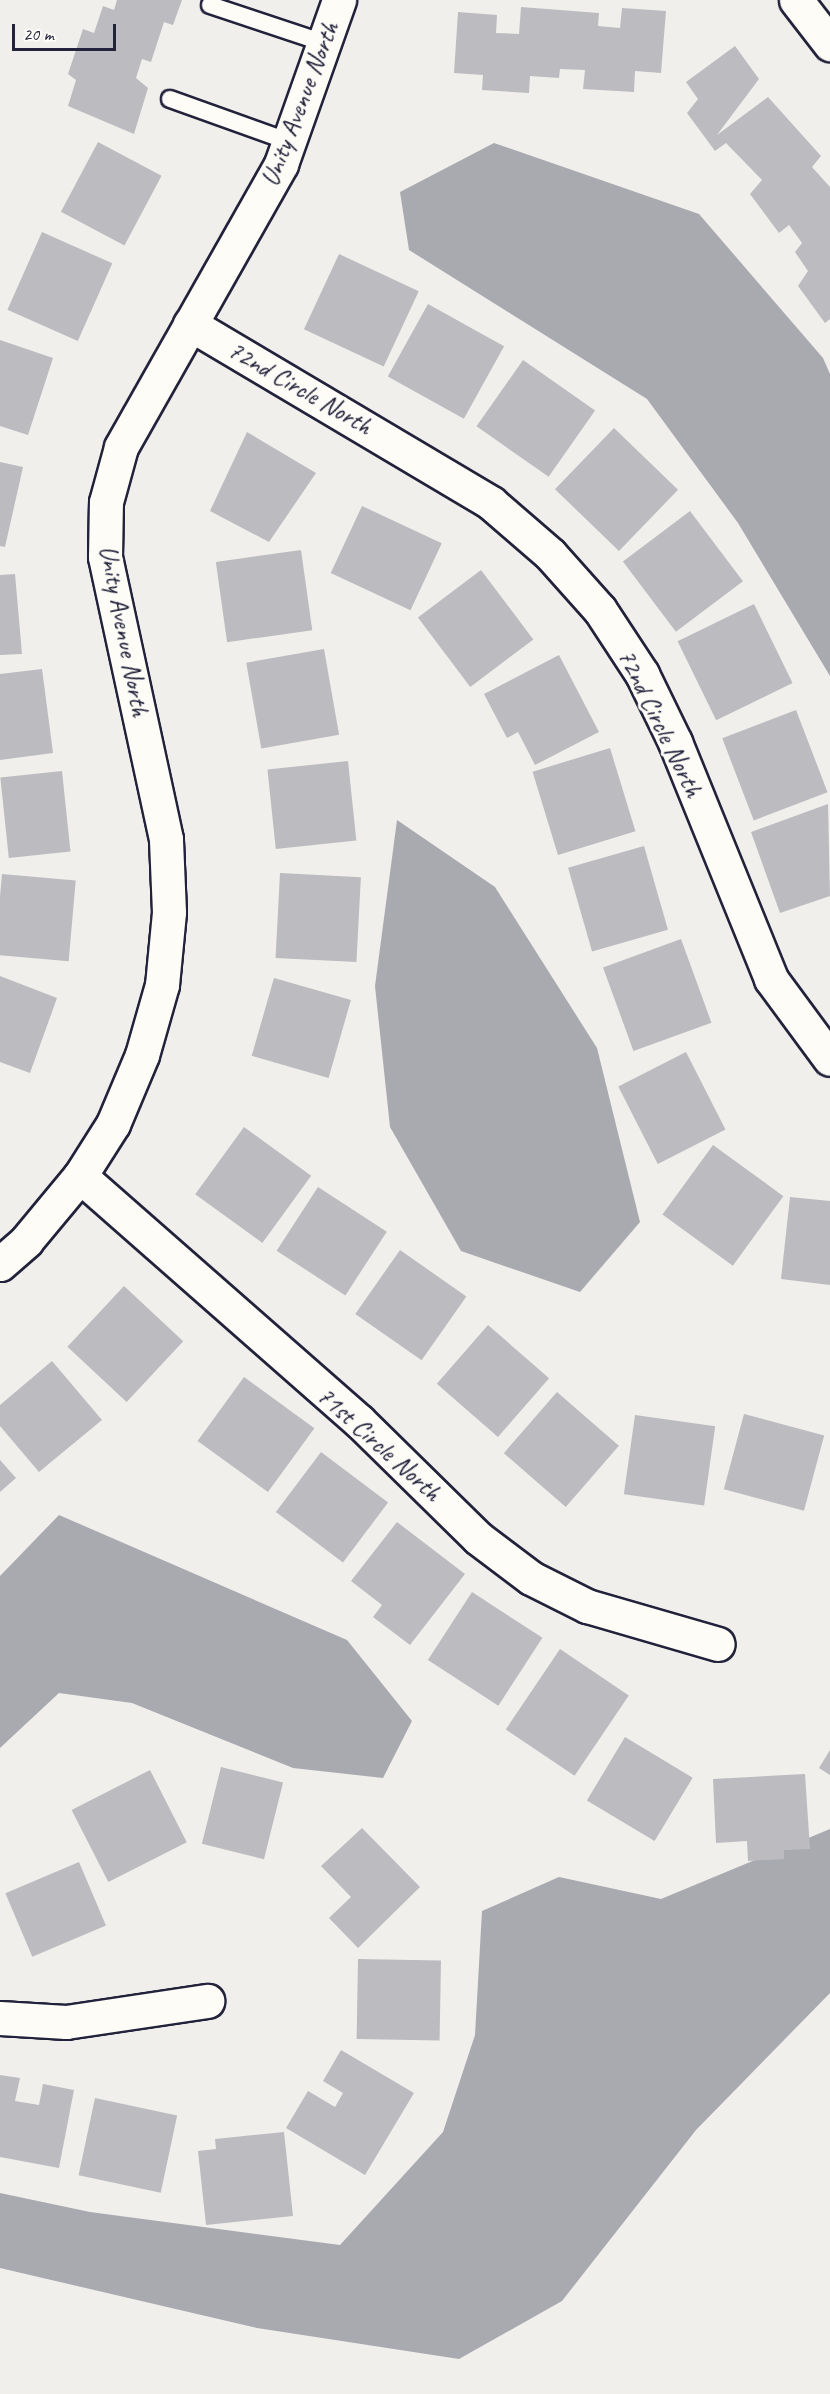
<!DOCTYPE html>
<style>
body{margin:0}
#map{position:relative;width:830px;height:2394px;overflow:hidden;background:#f0efec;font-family:Caveat,sans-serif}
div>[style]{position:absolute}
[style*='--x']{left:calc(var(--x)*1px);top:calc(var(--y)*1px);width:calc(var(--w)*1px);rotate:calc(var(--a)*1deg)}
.water>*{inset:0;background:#a9a9b0}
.building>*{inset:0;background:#bcbcc0;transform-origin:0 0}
.roads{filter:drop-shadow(2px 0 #22223b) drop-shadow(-2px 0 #22223b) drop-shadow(0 2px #22223b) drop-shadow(0 -2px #22223b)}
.lane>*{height:16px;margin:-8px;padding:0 8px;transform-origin:8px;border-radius:8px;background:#fdfcf7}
.street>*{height:33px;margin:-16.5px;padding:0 16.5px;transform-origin:16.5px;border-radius:16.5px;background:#fdfcf7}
span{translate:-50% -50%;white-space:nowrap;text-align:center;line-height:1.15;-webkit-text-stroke:6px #fdfcf7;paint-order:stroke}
.street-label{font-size:26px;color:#22223b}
.scale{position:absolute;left:12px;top:24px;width:104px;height:27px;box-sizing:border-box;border:3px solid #22223b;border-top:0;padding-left:8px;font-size:18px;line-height:21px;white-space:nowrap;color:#22223b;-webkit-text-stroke:4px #fdfcf7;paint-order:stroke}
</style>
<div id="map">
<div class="water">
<div style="clip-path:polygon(494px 143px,699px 214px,823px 358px,830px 374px,830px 676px,738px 523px,647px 399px,409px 250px,400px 192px)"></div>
<div style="clip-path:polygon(397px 820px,495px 887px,597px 1048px,640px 1222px,580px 1292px,461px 1251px,390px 1127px,375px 986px)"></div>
<div style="clip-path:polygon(59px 1515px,347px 1640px,412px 1721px,383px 1778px,293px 1768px,132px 1703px,59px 1693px,0 1748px,0 1576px)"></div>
<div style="clip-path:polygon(830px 1829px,830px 1993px,696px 2130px,562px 2301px,459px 2359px,257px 2328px,0 2268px,0 2193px,90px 2212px,340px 2245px,443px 2132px,475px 2035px,482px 1911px,559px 1877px,661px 1899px)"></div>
</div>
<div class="building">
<div style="clip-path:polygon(117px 0,182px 0,173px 25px,164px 22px,151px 62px,142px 59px,136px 78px,148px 88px,134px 134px,68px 106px,76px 80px,68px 74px,83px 29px,94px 33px,103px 6px,114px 10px)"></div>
<div style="clip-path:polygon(521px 7px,599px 13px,598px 26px,620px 28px,622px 8px,666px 11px,661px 73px,635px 71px,634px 92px,583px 89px,585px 70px,560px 69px,559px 78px,530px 76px,529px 93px,482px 90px,483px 75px,454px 73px,458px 12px,497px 15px,496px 33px,519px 34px)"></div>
<div style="clip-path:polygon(735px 46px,759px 79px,717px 135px,768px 97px,821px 156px,812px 167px,830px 187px,830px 319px,825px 323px,798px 286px,808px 271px,795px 252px,802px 243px,789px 225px,779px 233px,750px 194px,762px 180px,726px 143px,715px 151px,687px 113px,698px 99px,686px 82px)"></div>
<div style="left:98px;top:142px;width:72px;height:79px;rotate:28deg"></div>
<div style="left:42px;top:232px;width:77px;height:85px;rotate:24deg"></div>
<div style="left:339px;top:254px;width:88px;height:83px;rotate:25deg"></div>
<div style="left:428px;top:304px;width:87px;height:83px;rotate:29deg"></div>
<div style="clip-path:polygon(0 340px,53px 358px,28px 435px,0 426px)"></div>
<div style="left:523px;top:360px;width:88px;height:81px;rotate:35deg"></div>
<div style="left:614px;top:428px;width:89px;height:85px;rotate:44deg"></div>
<div style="clip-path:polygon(247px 432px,316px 473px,269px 542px,210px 511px)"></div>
<div style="clip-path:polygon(0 462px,23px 467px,5px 547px,0 546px)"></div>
<div style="left:362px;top:506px;width:88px;height:74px;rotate:25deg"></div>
<div style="left:690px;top:511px;width:88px;height:84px;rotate:53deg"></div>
<div style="left:301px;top:550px;width:81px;height:86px;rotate:82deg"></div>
<div style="left:481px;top:570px;width:87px;height:79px;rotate:53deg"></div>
<div style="clip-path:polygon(15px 574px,22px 654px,0 655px,0 575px)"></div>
<div style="left:754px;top:604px;width:88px;height:85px;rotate:64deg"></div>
<div style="left:324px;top:649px;width:87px;height:79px;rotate:80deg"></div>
<div style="clip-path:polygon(559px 655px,599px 732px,535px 765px,518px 732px,507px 738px,484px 694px)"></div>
<div style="clip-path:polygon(42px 669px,53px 753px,0 760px,0 674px)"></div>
<div style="left:796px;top:710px;width:88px;height:79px;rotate:69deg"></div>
<div style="left:610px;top:748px;width:87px;height:81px;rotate:73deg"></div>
<div style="left:348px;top:761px;width:80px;height:81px;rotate:84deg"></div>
<div style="left:62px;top:771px;width:81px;height:62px;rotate:84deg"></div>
<div style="clip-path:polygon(828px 804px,830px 896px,780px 913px,751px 832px)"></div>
<div style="left:644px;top:846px;width:87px;height:79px;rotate:74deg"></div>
<div style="left:280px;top:873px;width:81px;height:85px;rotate:3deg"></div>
<div style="left:2px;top:874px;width:74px;height:81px;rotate:5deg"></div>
<div style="left:681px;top:939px;width:89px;height:83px;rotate:70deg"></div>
<div style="clip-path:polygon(0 976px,57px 998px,30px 1073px,0 1062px)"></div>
<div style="left:274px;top:978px;width:80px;height:81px;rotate:16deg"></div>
<div style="left:686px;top:1052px;width:87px;height:76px;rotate:63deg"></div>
<div style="left:244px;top:1127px;width:83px;height:83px;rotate:36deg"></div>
<div style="left:713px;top:1145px;width:87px;height:86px;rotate:36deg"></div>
<div style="left:318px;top:1187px;width:82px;height:76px;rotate:33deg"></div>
<div style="clip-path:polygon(790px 1197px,830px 1201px,830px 1285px,781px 1279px)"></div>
<div style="left:400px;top:1250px;width:81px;height:78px;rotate:35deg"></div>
<div style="left:124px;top:1286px;width:81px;height:83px;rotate:43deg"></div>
<div style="left:488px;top:1325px;width:81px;height:78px;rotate:41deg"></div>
<div style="clip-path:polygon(52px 1361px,102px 1420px,39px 1472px,0 1426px,0 1405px)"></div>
<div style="left:244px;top:1377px;width:87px;height:79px;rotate:36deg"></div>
<div style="left:557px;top:1392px;width:82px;height:81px;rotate:41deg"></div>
<div style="left:744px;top:1414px;width:83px;height:78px;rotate:15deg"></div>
<div style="left:635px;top:1415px;width:81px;height:80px;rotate:8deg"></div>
<div style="left:321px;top:1452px;width:84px;height:75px;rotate:37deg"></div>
<div style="clip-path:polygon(0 1460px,16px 1478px,0 1492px)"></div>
<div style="clip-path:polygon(397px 1522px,465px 1574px,410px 1645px,373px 1617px,382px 1605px,351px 1581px)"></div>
<div style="left:472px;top:1592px;width:84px;height:81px;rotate:33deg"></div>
<div style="left:560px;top:1649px;width:83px;height:97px;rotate:34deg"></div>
<div style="left:625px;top:1737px;width:79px;height:74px;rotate:31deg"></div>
<div style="clip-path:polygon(830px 1750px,830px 1775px,819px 1768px)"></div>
<div style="left:221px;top:1767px;width:64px;height:79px;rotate:14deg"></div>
<div style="left:150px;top:1770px;width:81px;height:88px;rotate:63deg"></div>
<div style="clip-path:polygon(805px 1774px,810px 1849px,784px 1850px,784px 1859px,748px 1861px,747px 1841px,716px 1843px,713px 1779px)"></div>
<div style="clip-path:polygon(362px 1828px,420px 1887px,358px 1948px,329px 1918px,351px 1897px,321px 1866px)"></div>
<div style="left:79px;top:1862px;width:69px;height:80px;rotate:67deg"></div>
<div style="left:358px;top:1959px;width:83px;height:80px;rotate:1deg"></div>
<div style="clip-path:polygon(341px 2050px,414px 2093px,365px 2175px,286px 2128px,308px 2091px,335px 2107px,343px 2093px,323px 2081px)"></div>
<div style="clip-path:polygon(0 2075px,20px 2078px,15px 2101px,39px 2105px,43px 2084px,74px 2090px,59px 2168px,0 2157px)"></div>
<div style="left:95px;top:2098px;width:84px;height:79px;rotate:12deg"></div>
<div style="clip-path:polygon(284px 2132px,293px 2216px,206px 2225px,198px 2151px,216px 2149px,215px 2139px)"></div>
</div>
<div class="roads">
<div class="lane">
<div style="--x:210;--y:5;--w:123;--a:18.4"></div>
<div style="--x:170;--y:99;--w:127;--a:19.7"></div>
</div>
<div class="street">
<div style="--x:796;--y:0;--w:56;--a:52.3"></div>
<div style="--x:190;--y:324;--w:350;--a:30.7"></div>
<div style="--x:491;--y:503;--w:78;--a:40.8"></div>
<div style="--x:550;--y:554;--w:75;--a:48.2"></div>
<div style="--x:600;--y:610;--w:77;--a:56.7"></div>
<div style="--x:642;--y:674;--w:76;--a:64.1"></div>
<div style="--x:675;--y:742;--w:256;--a:67.9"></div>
<div style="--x:771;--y:979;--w:99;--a:53.6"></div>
<div style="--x:80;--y:1176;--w:371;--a:41.3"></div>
<div style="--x:359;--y:1421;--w:167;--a:44.5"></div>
<div style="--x:478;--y:1538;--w:66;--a:37"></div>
<div style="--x:531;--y:1578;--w:63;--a:26.6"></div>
<div style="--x:587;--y:1606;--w:136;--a:16.2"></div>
<div style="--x:0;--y:1264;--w:35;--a:-41"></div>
<div style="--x:26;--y:1241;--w:85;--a:-50.3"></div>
<div style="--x:80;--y:1176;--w:62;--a:-57.6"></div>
<div style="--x:113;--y:1124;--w:75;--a:-67.2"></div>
<div style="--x:142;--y:1055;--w:73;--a:-74.1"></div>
<div style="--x:162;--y:985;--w:73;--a:-84.5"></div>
<div style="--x:169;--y:912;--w:73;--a:-92.4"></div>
<div style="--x:166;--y:839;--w:289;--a:-102.2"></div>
<div style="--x:105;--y:557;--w:55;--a:-89"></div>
<div style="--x:106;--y:502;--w:57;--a:-74.7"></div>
<div style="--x:121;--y:447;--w:325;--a:-60.5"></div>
<div style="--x:281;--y:164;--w:174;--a:-70.5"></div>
<div style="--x:0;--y:2018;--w:66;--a:3.5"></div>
<div style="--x:66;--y:2022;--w:143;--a:-8.5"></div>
</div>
</div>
<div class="street-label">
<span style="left:300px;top:104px;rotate:-69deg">Unity Avenue North</span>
<span style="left:300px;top:388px;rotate:30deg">72nd Circle North</span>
<span style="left:124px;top:631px;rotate:79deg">Unity Avenue North</span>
<span style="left:660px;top:723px;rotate:64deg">72nd Circle North</span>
<span style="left:379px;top:1444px;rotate:42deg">71st Circle North</span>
</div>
<div class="scale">20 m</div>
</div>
